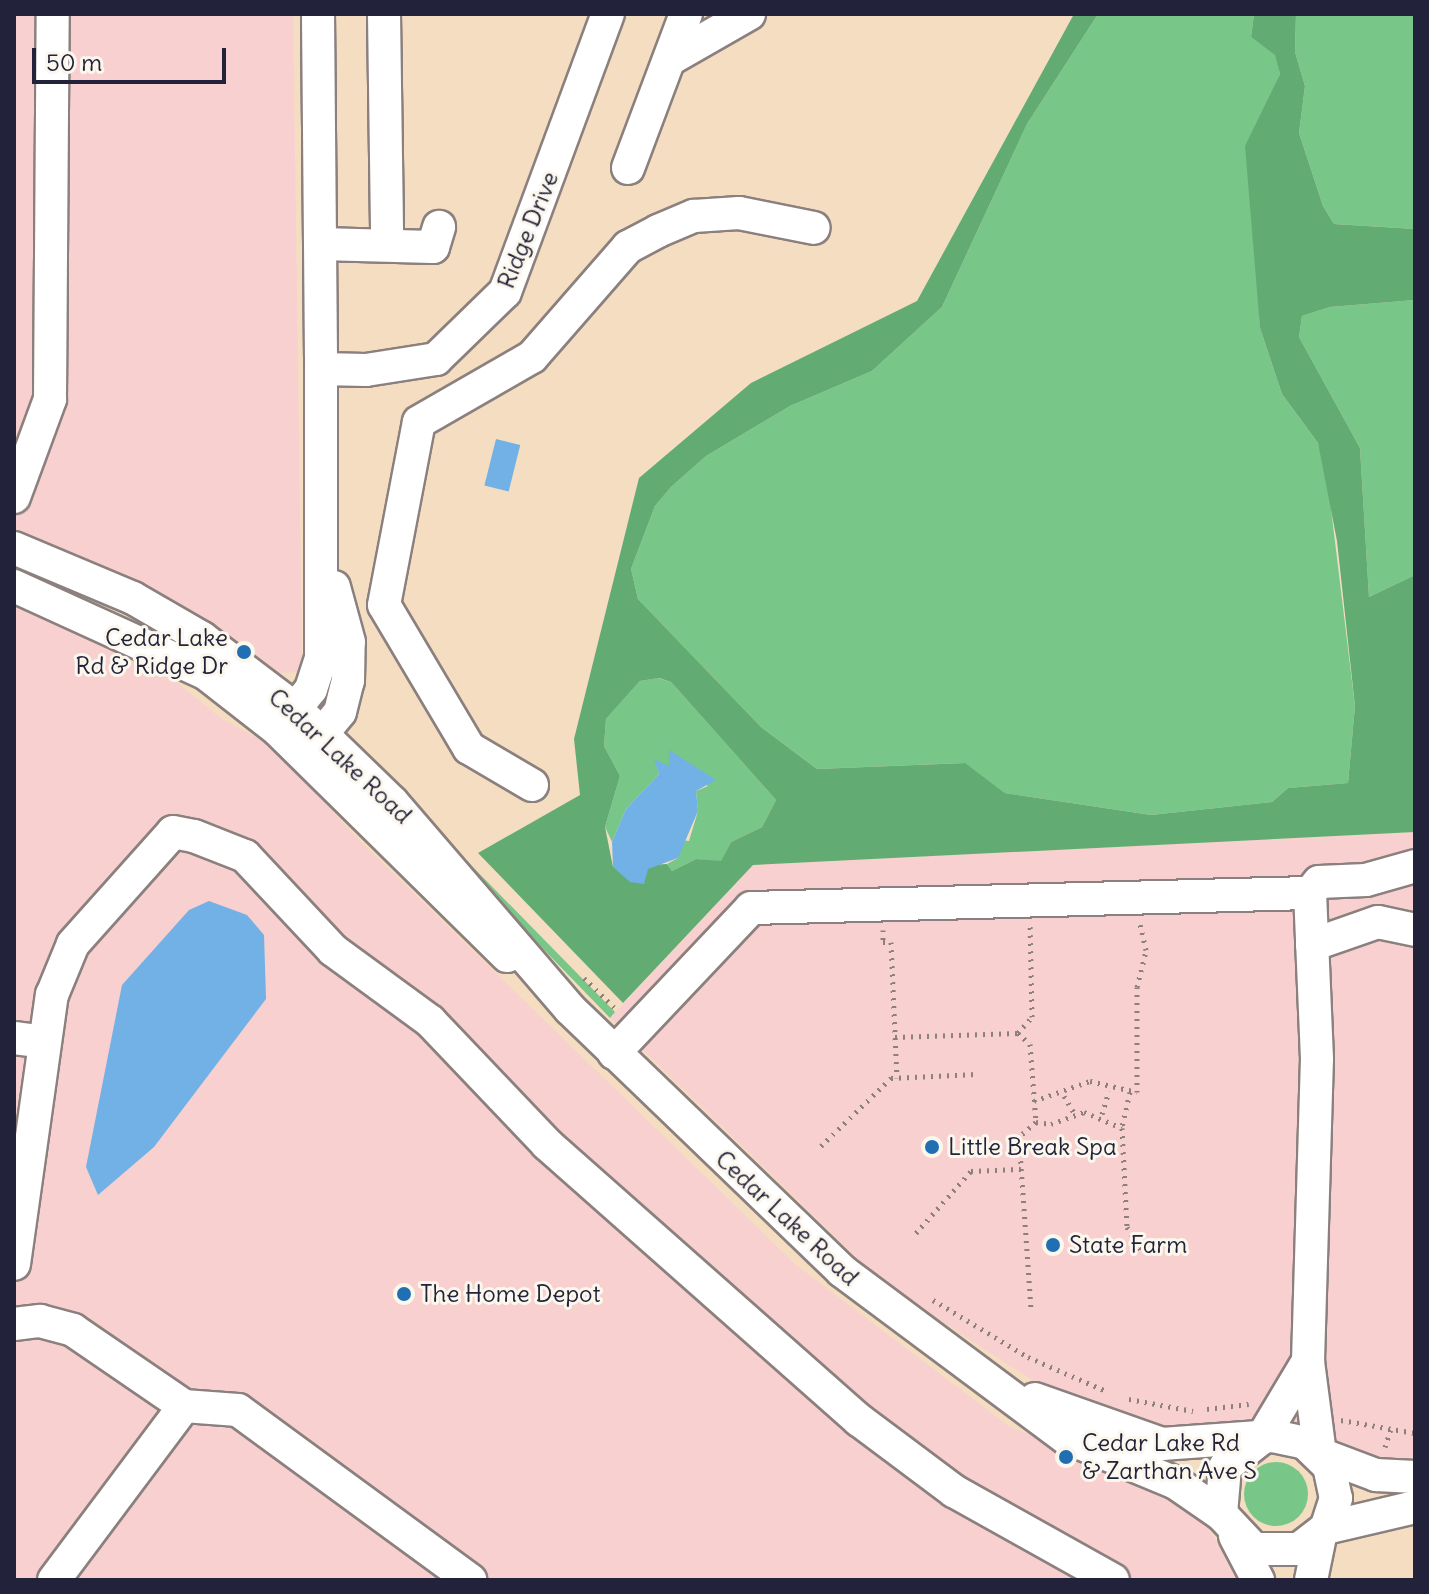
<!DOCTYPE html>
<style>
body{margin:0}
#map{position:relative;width:1429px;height:1594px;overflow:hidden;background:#f4ddc1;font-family:Delius,sans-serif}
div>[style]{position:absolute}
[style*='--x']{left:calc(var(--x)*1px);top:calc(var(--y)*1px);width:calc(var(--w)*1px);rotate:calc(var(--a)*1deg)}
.built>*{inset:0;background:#f7d0cf}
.green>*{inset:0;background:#78c788}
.round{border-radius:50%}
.forest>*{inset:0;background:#62ac74}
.water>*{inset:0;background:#71b1e5;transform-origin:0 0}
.path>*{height:5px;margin-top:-2.5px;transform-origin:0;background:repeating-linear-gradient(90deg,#8b807e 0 2px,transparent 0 8px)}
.roads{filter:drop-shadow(2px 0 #8b807e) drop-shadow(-2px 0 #8b807e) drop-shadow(0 2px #8b807e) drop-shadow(0 -2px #8b807e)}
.minor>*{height:32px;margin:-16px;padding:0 16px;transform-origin:16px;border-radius:16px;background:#fff}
.dots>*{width:22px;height:22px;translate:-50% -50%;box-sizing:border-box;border:4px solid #fbf7ec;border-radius:50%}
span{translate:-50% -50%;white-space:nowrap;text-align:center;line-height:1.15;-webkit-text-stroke:6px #fbf7ec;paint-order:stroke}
.street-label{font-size:24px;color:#22223b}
.poi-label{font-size:24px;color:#22223b}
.right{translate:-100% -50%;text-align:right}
.left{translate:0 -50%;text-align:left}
.frame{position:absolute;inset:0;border:16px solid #22223b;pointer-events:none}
.scale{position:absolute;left:32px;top:48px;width:194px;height:36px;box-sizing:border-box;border:4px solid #22223b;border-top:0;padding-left:10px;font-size:24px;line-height:28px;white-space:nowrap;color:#22223b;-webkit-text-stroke:6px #fbf7ec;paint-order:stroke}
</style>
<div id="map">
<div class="built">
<div style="clip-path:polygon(14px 14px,293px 14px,302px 667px,296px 672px,278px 673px,144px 586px,14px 530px)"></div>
<div style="clip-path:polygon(14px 598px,159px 668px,222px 719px,275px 747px,354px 835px,796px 1265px,1010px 1427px,1135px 1476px,1200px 1517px,1243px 1580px,14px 1580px)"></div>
<div style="clip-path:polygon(1415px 832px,1415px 1469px,1186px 1435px,1069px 1404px,884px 1284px,610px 1018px,753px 865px)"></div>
</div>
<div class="green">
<div style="clip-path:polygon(1098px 14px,1254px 14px,1251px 37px,1276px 55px,1280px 74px,1268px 100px,1257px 272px,1260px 328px,1282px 394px,1318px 443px,1327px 476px,1355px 706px,1348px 783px,1288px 788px,1272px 802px,1151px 815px,1005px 793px,964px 763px,817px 769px,761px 727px,638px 599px,631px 569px,655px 506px,671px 487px,706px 456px,790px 406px,872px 371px,942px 307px,1027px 124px)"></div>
<div style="clip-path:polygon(1296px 14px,1415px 14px,1415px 229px,1334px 224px,1323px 206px,1299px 133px,1305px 86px,1295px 52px)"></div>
<div style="clip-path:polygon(1415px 300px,1415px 575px,1369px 597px,1360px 448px,1299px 337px,1302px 316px,1330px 307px)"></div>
<div style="clip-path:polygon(658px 678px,671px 682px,776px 800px,762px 827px,731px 842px,721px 862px,696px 859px,672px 871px,667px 864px,678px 858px,682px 840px,689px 841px,698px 811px,696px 791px,708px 786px,655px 760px,659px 774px,626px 809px,612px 842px,605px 827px,620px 776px,604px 746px,606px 719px,640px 681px)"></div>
<div style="clip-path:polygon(466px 860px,615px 1012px,610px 1018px,460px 863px)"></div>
<div class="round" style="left:1244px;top:1462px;width:64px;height:64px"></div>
</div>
<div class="forest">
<div style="clip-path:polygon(evenodd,1074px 14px,1098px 14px,1027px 124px,942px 307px,872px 371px,790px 406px,706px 456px,671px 487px,655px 506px,631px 569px,638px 599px,761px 727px,817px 769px,965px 763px,1005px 793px,1151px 815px,1272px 802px,1288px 788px,1348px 783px,1355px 706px,1337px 541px,1318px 443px,1282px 394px,1260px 328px,1245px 146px,1280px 74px,1275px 55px,1251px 37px,1254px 14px,1296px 14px,1295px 52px,1305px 86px,1299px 133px,1323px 206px,1334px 224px,1415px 229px,1415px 300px,1330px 307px,1302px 316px,1299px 337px,1360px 448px,1369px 597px,1415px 575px,1415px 832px,753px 865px,623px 1003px,478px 853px,580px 795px,574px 739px,639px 478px,751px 383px,917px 301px,1074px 14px,659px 678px,671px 682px,776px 800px,762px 827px,731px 842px,721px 861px,696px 859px,672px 871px,667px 864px,613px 867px,605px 827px,620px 776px,604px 746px,606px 719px,640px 681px,659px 678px)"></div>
</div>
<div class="water">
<div style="left:496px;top:439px;width:25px;height:48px;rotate:14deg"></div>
<div style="clip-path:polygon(669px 750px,716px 780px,696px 791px,698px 811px,678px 858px,648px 869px,644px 884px,630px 882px,613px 867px,612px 842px,626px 809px,659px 774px,654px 759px,669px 766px)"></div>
<div style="clip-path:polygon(209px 901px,247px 915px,264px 935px,266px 999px,154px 1147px,98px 1195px,86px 1167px,122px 985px,189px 910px)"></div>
</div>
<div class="path">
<div style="--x:883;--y:930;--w:12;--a:90"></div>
<div style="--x:883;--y:942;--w:8;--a:0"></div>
<div style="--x:891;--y:942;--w:136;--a:87.5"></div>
<div style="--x:584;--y:978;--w:46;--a:44.1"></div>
<div style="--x:1018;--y:1033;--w:21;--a:-49"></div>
<div style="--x:1032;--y:1017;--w:92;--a:-91.2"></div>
<div style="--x:895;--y:1037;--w:123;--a:-1.9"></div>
<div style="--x:1018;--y:1033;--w:16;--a:43"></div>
<div style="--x:1030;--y:1044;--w:78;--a:85.6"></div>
<div style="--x:1036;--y:1122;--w:23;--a:139"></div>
<div style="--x:1019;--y:1137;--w:170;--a:86"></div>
<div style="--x:1130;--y:1092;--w:37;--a:103"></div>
<div style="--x:1122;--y:1128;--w:99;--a:87.1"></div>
<div style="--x:1127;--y:1227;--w:30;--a:60"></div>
<div style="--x:1064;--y:1096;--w:21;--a:59"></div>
<div style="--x:1034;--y:1101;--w:59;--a:-19.7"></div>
<div style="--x:1090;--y:1081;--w:48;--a:13.2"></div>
<div style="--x:1137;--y:1092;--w:105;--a:-90"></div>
<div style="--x:1137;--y:987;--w:38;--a:-76"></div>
<div style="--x:1146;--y:950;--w:28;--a:-103"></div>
<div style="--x:1102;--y:1114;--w:24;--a:-73"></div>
<div style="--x:1036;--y:1122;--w:15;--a:8"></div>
<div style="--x:1051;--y:1124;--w:35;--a:-20"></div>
<div style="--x:1084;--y:1112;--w:41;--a:22.8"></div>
<div style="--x:821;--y:1146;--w:98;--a:-44.2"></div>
<div style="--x:891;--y:1078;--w:86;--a:-2.7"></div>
<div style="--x:916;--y:1233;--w:83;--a:-48.4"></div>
<div style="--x:971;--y:1171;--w:50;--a:-2.3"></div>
<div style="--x:933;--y:1300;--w:111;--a:31"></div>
<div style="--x:1028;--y:1357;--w:83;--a:23.5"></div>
<div style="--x:1129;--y:1399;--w:65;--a:10.6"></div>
<div style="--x:1207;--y:1409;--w:42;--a:-6.8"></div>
<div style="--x:1341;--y:1420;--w:75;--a:10"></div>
<div style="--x:1385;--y:1447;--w:19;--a:-72"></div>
</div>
<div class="roads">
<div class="minor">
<div style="--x:318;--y:14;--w:355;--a:89.5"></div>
<div style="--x:321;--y:369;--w:45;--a:1.3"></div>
<div style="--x:366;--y:370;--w:71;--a:-8.9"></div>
<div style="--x:436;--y:359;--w:96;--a:-44.2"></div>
<div style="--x:505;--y:292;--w:296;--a:-69.7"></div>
<div style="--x:384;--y:14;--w:228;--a:89.2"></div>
<div style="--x:670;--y:59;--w:91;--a:-29.7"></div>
<div style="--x:628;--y:168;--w:165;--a:-69.4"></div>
<div style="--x:320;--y:244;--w:113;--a:1.5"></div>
<div style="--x:433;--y:247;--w:21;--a:-73"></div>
<div style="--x:14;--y:497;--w:104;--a:-69.8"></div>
<div style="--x:50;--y:399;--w:385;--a:-89.6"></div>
<div style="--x:14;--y:548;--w:129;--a:22.8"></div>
<div style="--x:133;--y:598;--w:80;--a:30.1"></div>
<div style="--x:202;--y:638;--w:118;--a:37.1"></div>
<div style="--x:296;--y:709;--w:134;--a:44.1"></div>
<div style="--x:392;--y:802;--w:273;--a:49.3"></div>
<div style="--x:570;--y:1009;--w:378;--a:43.9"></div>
<div style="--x:842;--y:1271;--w:278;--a:36.7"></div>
<div style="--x:1065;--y:1437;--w:120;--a:22.5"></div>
<div style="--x:1176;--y:1483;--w:55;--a:34.6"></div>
<div style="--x:14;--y:586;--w:210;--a:24.5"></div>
<div style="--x:205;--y:673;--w:93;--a:38"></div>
<div style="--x:278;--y:730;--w:322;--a:44.6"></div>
<div style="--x:282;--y:725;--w:46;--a:-51.1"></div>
<div style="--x:311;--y:689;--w:32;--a:-72"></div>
<div style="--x:321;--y:659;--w:290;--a:-90"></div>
<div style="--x:311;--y:747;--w:45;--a:-50.4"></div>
<div style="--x:340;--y:712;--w:32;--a:-76"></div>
<div style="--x:348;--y:681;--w:39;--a:-89"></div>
<div style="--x:349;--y:642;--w:57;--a:-105.3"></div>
<div style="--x:532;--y:785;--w:73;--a:-149.6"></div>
<div style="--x:469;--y:748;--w:166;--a:-120.7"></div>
<div style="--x:384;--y:605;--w:186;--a:-79.2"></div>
<div style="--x:419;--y:422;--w:130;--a:-29.9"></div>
<div style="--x:532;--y:357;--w:146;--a:-48.9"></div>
<div style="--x:628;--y:247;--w:34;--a:-28"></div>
<div style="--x:658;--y:231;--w:39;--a:-23"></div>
<div style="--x:694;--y:216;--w:45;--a:-3.8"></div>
<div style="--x:739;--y:213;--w:76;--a:11.3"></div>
<div style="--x:1312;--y:945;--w:70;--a:-19.2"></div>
<div style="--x:1378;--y:922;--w:38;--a:12"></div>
<div style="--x:14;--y:1038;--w:31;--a:7"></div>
<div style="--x:614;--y:1053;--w:199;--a:-46.6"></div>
<div style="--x:751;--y:908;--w:559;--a:-1.54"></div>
<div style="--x:14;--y:1264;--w:272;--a:-82"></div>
<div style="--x:52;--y:995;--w:55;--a:-67.6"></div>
<div style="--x:73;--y:944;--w:150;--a:-48.2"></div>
<div style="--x:173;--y:832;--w:21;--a:11"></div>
<div style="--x:194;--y:836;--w:55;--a:21.4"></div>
<div style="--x:245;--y:856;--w:129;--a:46.9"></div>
<div style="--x:333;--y:950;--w:120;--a:36.2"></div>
<div style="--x:430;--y:1021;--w:170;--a:46.4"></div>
<div style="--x:547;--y:1144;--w:417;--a:41.5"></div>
<div style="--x:859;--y:1420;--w:119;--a:36.8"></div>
<div style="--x:954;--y:1491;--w:182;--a:29.2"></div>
<div style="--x:14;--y:1324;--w:26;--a:-7"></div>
<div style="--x:40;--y:1321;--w:34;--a:15"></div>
<div style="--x:73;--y:1330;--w:135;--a:34.4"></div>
<div style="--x:184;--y:1406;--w:54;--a:4.2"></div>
<div style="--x:238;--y:1410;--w:288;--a:36.2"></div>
<div style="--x:1035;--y:1399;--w:135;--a:19.5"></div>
<div style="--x:1162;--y:1444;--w:111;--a:-4.1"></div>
<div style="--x:1273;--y:1436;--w:33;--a:12"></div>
<div style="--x:1305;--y:1443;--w:33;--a:44"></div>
<div style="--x:1329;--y:1466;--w:33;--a:78"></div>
<div style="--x:1336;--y:1498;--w:32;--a:108"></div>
<div style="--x:1326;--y:1528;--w:34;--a:142"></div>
<div style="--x:1299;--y:1549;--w:45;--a:180"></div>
<div style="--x:1254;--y:1549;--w:48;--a:-133.3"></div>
<div style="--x:1221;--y:1514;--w:47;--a:-85.1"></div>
<div style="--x:1225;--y:1467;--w:47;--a:-38.1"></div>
<div style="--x:1262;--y:1438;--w:90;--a:-59.1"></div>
<div style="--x:1320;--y:1454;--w:94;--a:-97.4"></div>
<div style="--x:1308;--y:1361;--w:302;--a:-88.3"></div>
<div style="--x:1317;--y:1059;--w:166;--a:-92.4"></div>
<div style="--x:1310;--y:893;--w:14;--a:-51"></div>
<div style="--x:1319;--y:882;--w:47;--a:-2.4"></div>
<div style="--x:1366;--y:880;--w:51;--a:-15.9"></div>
<div style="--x:1320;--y:1454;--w:60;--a:20.6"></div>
<div style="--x:1376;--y:1475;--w:39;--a:3"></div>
<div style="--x:1326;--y:1528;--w:91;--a:-13.3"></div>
<div style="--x:1235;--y:1536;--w:50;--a:62.4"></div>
<div style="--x:54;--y:1580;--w:217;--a:-53.2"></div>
<div style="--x:1311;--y:1580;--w:45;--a:-78.4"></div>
</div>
</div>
<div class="dots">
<div style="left:244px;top:652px;background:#1f6fb2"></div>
<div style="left:932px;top:1147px;background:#1f6fb2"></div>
<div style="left:1053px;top:1245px;background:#1f6fb2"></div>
<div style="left:404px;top:1294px;background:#1f6fb2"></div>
<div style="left:1066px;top:1457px;background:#1f6fb2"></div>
</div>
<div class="street-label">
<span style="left:528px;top:230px;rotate:-68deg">Ridge Drive</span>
<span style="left:340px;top:756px;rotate:43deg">Cedar Lake Road</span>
<span style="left:787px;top:1218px;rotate:43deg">Cedar Lake Road</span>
</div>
<div class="poi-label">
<span class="right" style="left:228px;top:652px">Cedar Lake<br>Rd &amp; Ridge Dr</span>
<span class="left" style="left:948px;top:1147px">Little Break Spa</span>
<span class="left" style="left:1069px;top:1245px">State Farm</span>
<span class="left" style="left:420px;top:1294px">The Home Depot</span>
<span class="left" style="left:1082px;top:1457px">Cedar Lake Rd<br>&amp; Zarthan Ave S</span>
</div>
<div class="frame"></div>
<div class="scale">50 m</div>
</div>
